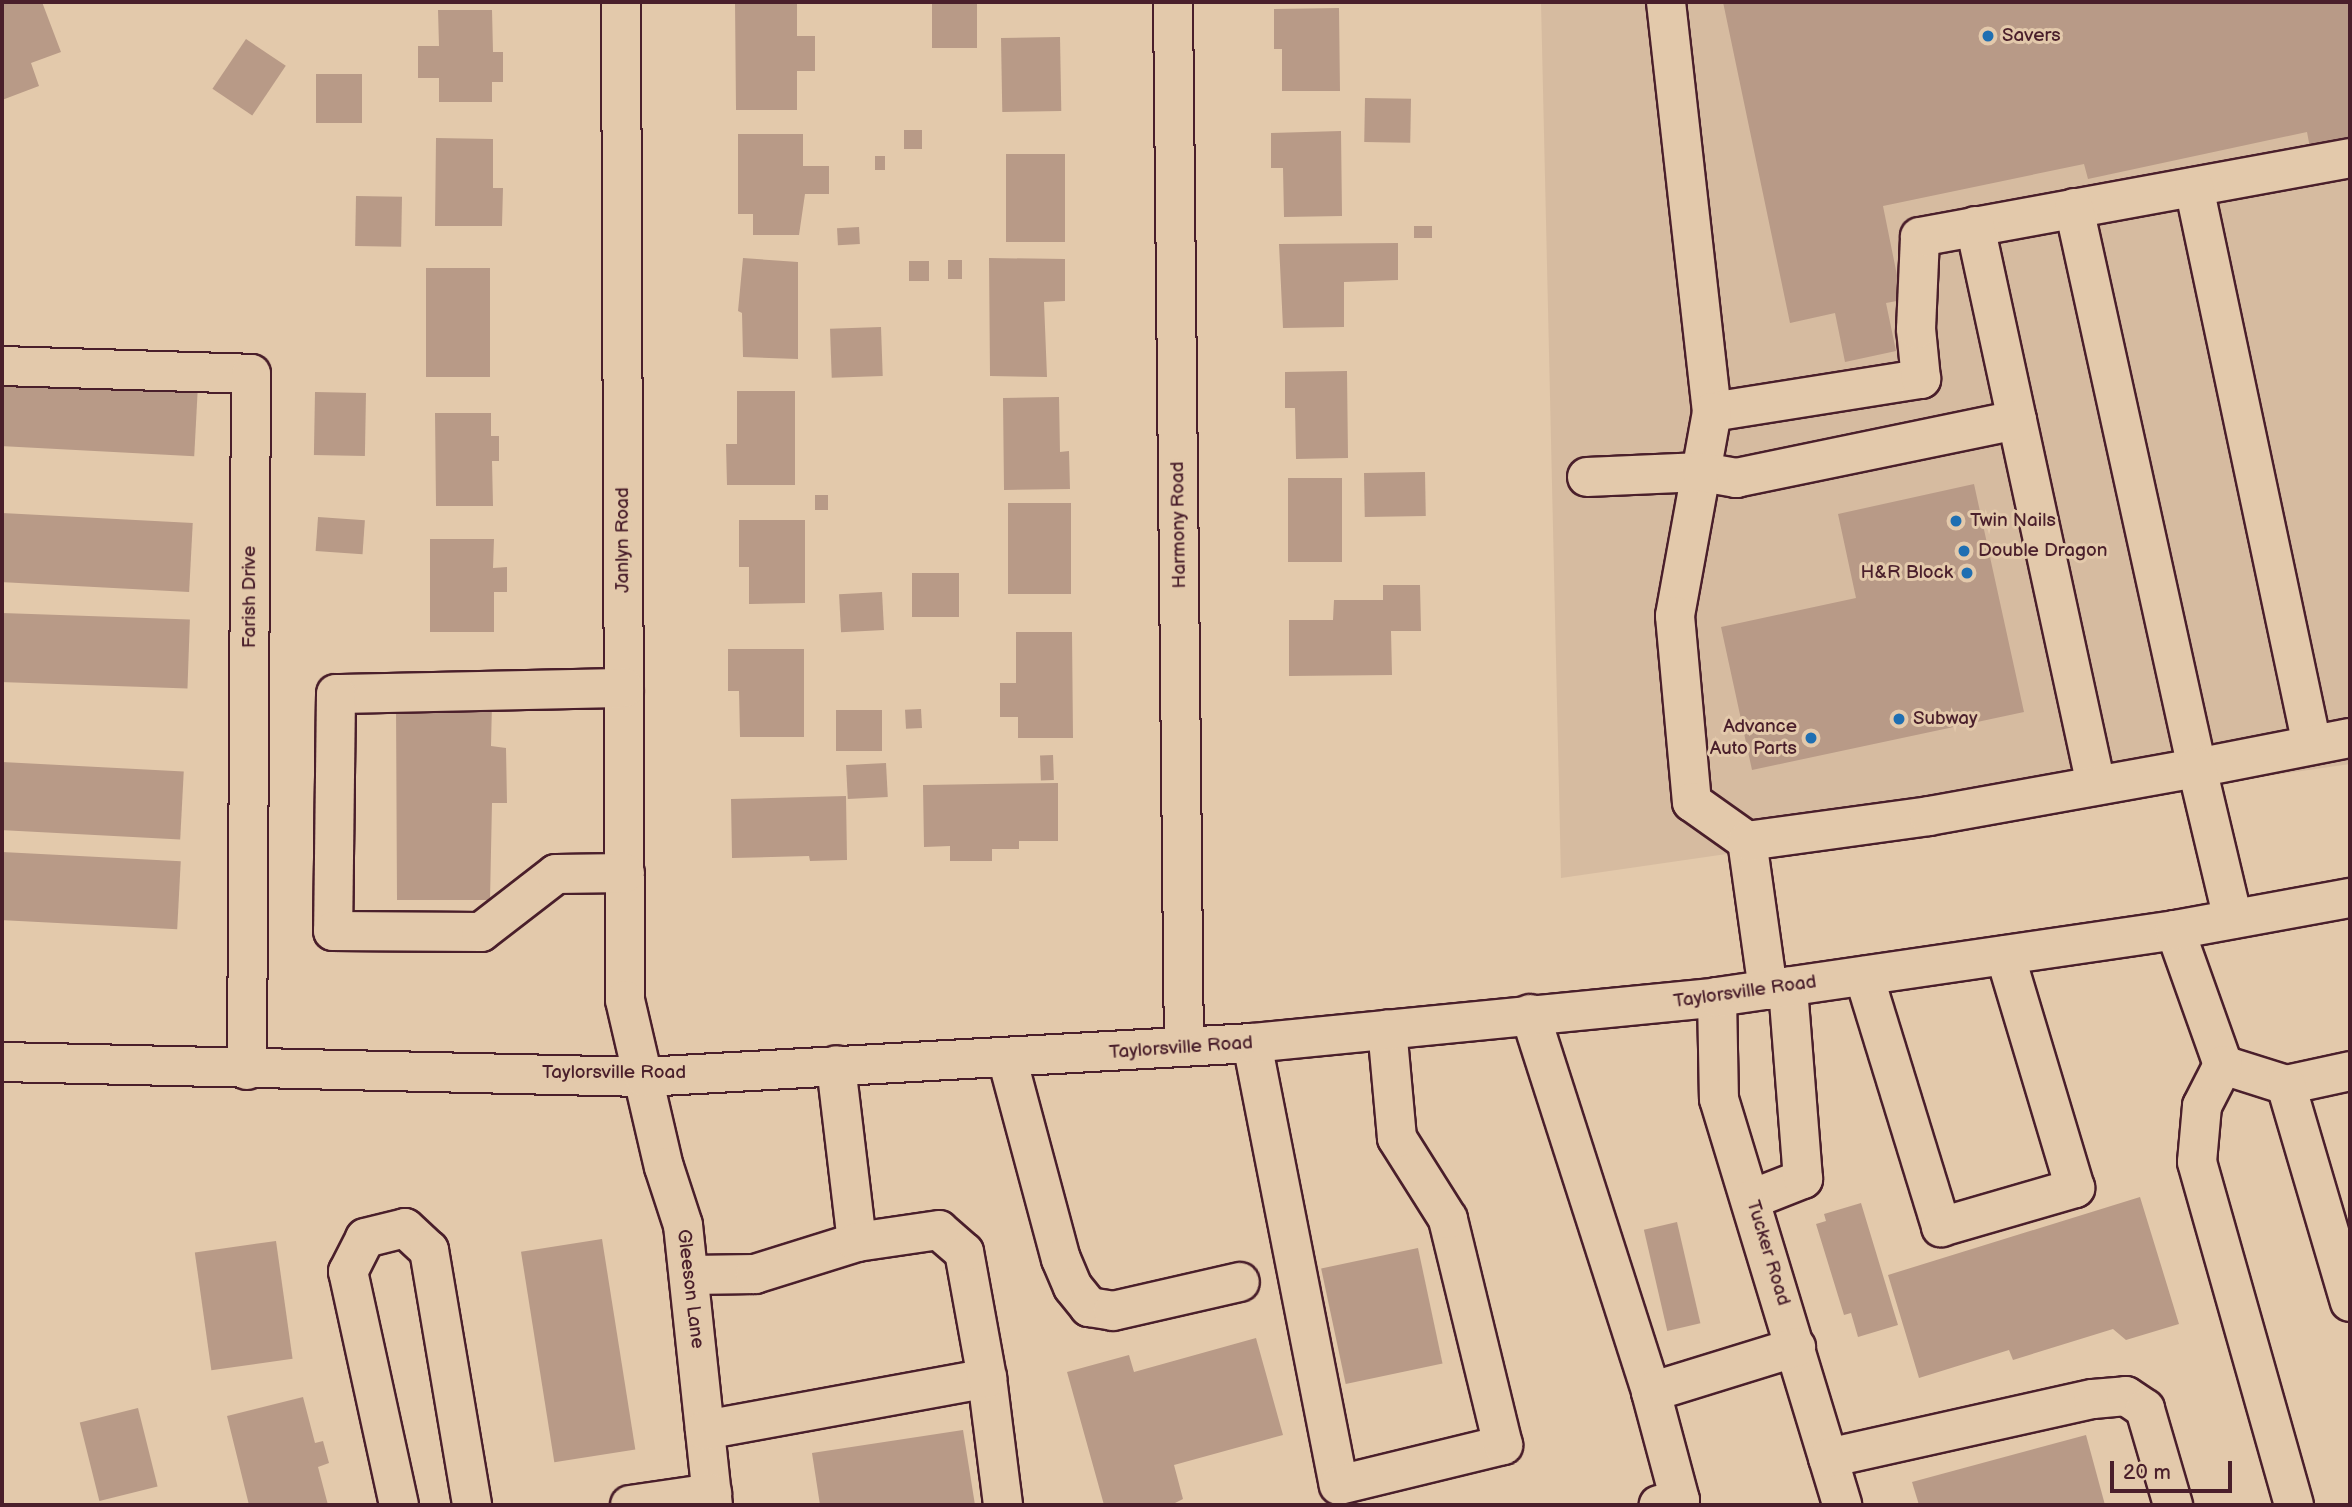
<!DOCTYPE html>
<style>
body{margin:0}
#map{position:relative;width:2352px;height:1507px;overflow:hidden;background:#e3c9ab;font-family:"Balsamiq Sans",sans-serif}
div>[style]{position:absolute}
[style*='--x']{left:calc(var(--x)*1px);top:calc(var(--y)*1px);width:calc(var(--w)*1px);rotate:calc(var(--a)*1deg)}
.built>*{inset:0;background:#d6bba0}
.building>*{inset:0;background:#b89a87;transform-origin:0 0}
.roads{filter:drop-shadow(2px 0 #4a1f2b) drop-shadow(-2px 0 #4a1f2b) drop-shadow(0 2px #4a1f2b) drop-shadow(0 -2px #4a1f2b)}
.minor>*{height:38px;margin:-19px;padding:0 19px;transform-origin:19px;border-radius:19px;background:#e3c9ab}
.major>*{height:38px;margin:-19px;padding:0 19px;transform-origin:19px;border-radius:19px;background:#e3c9ab}
.dots>*{width:19px;height:19px;translate:-50% -50%;box-sizing:border-box;border:4px solid #e3c9ab;border-radius:50%}
span{translate:-50% -50%;white-space:nowrap;text-align:center;line-height:1.15;-webkit-text-stroke:6px #e3c9ab;paint-order:stroke}
.poi-label{font-size:19px;color:#4a1f2b}
.left{translate:0 -50%;text-align:left}
.right{translate:-100% -50%;text-align:right}
.street-label{font-size:19px;color:#4a1f2b}
.frame{position:absolute;inset:0;border:4px solid #4a1f2b;pointer-events:none}
.scale{position:absolute;left:2110px;top:1461px;width:122px;height:32px;box-sizing:border-box;border:4px solid #4a1f2b;border-top:0;padding-left:9px;font-size:21px;line-height:24px;white-space:nowrap;color:#4a1f2b;-webkit-text-stroke:5px #e3c9ab;paint-order:stroke}
</style>
<div id="map">
<div class="built">
<div style="clip-path:polygon(1541px 2px,2350px 2px,2350px 764px,1561px 878px)"></div>
</div>
<div class="building">
<div style="clip-path:polygon(2px 2px,42px 2px,61px 52px,31px 63px,39px 86px,2px 100px)"></div>
<div style="clip-path:polygon(735px 2px,797px 2px,797px 36px,815px 36px,815px 71px,797px 71px,797px 110px,736px 110px)"></div>
<div style="left:932px;top:2px;width:45px;height:46px"></div>
<div style="clip-path:polygon(1723px 2px,2350px 2px,2350px 139px,2310px 148px,2307px 132px,2088px 179px,2084px 164px,1883px 206px,1902px 300px,1886px 303px,1896px 351px,1845px 362px,1835px 313px,1790px 323px)"></div>
<div style="clip-path:polygon(1339px 8px,1340px 91px,1282px 91px,1282px 49px,1274px 49px,1274px 9px)"></div>
<div style="clip-path:polygon(438px 10px,492px 10px,493px 52px,503px 52px,503px 82px,492px 82px,492px 102px,439px 102px,439px 78px,418px 78px,418px 46px,439px 46px)"></div>
<div style="left:1060px;top:37px;width:74px;height:59px;rotate:89deg"></div>
<div style="left:246px;top:39px;width:48px;height:60px;rotate:34deg"></div>
<div style="left:362px;top:74px;width:49px;height:46px;rotate:90deg"></div>
<div style="left:1365px;top:98px;width:46px;height:44px;rotate:1deg"></div>
<div style="left:922px;top:130px;width:19px;height:18px;rotate:90deg"></div>
<div style="clip-path:polygon(1341px 131px,1342px 216px,1284px 217px,1283px 168px,1271px 168px,1271px 133px)"></div>
<div style="clip-path:polygon(738px 134px,803px 134px,803px 166px,829px 166px,829px 194px,805px 194px,799px 235px,753px 235px,753px 214px,738px 214px)"></div>
<div style="clip-path:polygon(436px 138px,493px 139px,493px 188px,503px 188px,502px 226px,435px 226px)"></div>
<div style="left:1006px;top:154px;width:59px;height:88px"></div>
<div style="left:875px;top:156px;width:10px;height:14px"></div>
<div style="left:356px;top:196px;width:46px;height:50px;rotate:1deg"></div>
<div style="left:1414px;top:226px;width:18px;height:12px"></div>
<div style="left:859px;top:227px;width:17px;height:22px;rotate:87deg"></div>
<div style="clip-path:polygon(1398px 243px,1398px 280px,1344px 282px,1344px 327px,1283px 328px,1279px 244px)"></div>
<div style="clip-path:polygon(743px 258px,798px 262px,798px 359px,743px 357px,742px 313px,738px 311px)"></div>
<div style="clip-path:polygon(989px 258px,1065px 259px,1065px 301px,1044px 302px,1047px 377px,990px 376px)"></div>
<div style="left:948px;top:260px;width:14px;height:19px"></div>
<div style="left:929px;top:261px;width:20px;height:20px;rotate:90deg"></div>
<div style="left:426px;top:268px;width:64px;height:109px"></div>
<div style="left:881px;top:327px;width:49px;height:51px;rotate:88deg"></div>
<div style="clip-path:polygon(1347px 371px,1348px 458px,1296px 459px,1295px 408px,1285px 408px,1285px 372px)"></div>
<div style="left:2px;top:379px;width:196px;height:67px;rotate:3deg"></div>
<div style="clip-path:polygon(737px 391px,795px 391px,795px 485px,727px 485px,726px 444px,737px 444px)"></div>
<div style="left:315px;top:392px;width:51px;height:63px;rotate:1deg"></div>
<div style="clip-path:polygon(1059px 397px,1060px 452px,1069px 451px,1070px 489px,1004px 490px,1003px 398px)"></div>
<div style="clip-path:polygon(435px 413px,491px 413px,491px 436px,499px 436px,499px 461px,492px 461px,493px 506px,436px 506px)"></div>
<div style="left:1425px;top:472px;width:44px;height:61px;rotate:89deg"></div>
<div style="left:1288px;top:478px;width:54px;height:84px"></div>
<div style="clip-path:polygon(1974px 484px,2024px 712px,1752px 770px,1721px 627px,1856px 598px,1838px 514px)"></div>
<div style="left:815px;top:495px;width:13px;height:15px"></div>
<div style="left:1008px;top:503px;width:63px;height:91px"></div>
<div style="left:2px;top:513px;width:191px;height:69px;rotate:3deg"></div>
<div style="left:318px;top:517px;width:47px;height:34px;rotate:4deg"></div>
<div style="clip-path:polygon(739px 520px,805px 520px,805px 603px,749px 604px,749px 567px,739px 567px)"></div>
<div style="clip-path:polygon(430px 539px,494px 539px,493px 568px,507px 567px,507px 592px,494px 592px,494px 632px,430px 632px)"></div>
<div style="left:912px;top:573px;width:47px;height:44px"></div>
<div style="clip-path:polygon(1383px 585px,1420px 585px,1421px 631px,1391px 631px,1392px 675px,1289px 676px,1289px 620px,1333px 620px,1334px 600px,1383px 600px)"></div>
<div style="left:882px;top:592px;width:38px;height:43px;rotate:87deg"></div>
<div style="left:2px;top:613px;width:188px;height:69px;rotate:2deg"></div>
<div style="clip-path:polygon(1016px 632px,1072px 632px,1073px 738px,1018px 738px,1018px 717px,1000px 717px,1000px 683px,1016px 683px)"></div>
<div style="clip-path:polygon(728px 649px,804px 649px,804px 737px,740px 737px,739px 691px,728px 691px)"></div>
<div style="clip-path:polygon(492px 703px,491px 746px,506px 748px,507px 803px,492px 803px,490px 900px,397px 900px,396px 705px)"></div>
<div style="left:921px;top:709px;width:19px;height:16px;rotate:87deg"></div>
<div style="left:836px;top:710px;width:46px;height:41px"></div>
<div style="left:1053px;top:755px;width:25px;height:13px;rotate:88deg"></div>
<div style="left:2px;top:762px;width:182px;height:68px;rotate:3deg"></div>
<div style="left:886px;top:763px;width:34px;height:40px;rotate:87deg"></div>
<div style="clip-path:polygon(1058px 783px,1058px 841px,1019px 841px,1019px 849px,992px 849px,992px 861px,950px 861px,950px 846px,924px 847px,923px 785px)"></div>
<div style="clip-path:polygon(846px 796px,847px 860px,810px 861px,809px 856px,732px 858px,731px 799px)"></div>
<div style="left:2px;top:852px;width:179px;height:68px;rotate:3deg"></div>
<div style="clip-path:polygon(2140px 1197px,2179px 1324px,2126px 1340px,2113px 1329px,2013px 1360px,2009px 1350px,1919px 1378px,1888px 1275px)"></div>
<div style="clip-path:polygon(1861px 1203px,1898px 1325px,1858px 1337px,1851px 1313px,1844px 1315px,1816px 1224px,1826px 1221px,1824px 1214px)"></div>
<div style="left:1677px;top:1222px;width:104px;height:34px;rotate:77deg"></div>
<div style="left:602px;top:1239px;width:213px;height:82px;rotate:81deg"></div>
<div style="left:276px;top:1241px;width:119px;height:82px;rotate:82deg"></div>
<div style="left:1418px;top:1248px;width:118px;height:99px;rotate:78deg"></div>
<div style="clip-path:polygon(1256px 1338px,1283px 1435px,1174px 1465px,1183px 1499px,1171px 1505px,1104px 1505px,1067px 1372px,1129px 1355px,1134px 1372px)"></div>
<div style="clip-path:polygon(303px 1397px,315px 1443px,323px 1441px,329px 1463px,318px 1467px,328px 1505px,249px 1505px,227px 1416px)"></div>
<div style="left:138px;top:1408px;width:81px;height:60px;rotate:76deg"></div>
<div style="clip-path:polygon(963px 1430px,975px 1505px,820px 1505px,812px 1453px)"></div>
<div style="clip-path:polygon(2086px 1435px,2105px 1505px,1919px 1505px,1912px 1482px)"></div>
</div>
<div class="roads">
<div class="minor">
<div style="--x:621;--y:2;--w:998;--a:89.77"></div>
<div style="--x:625;--y:1000;--w:171;--a:76.9"></div>
<div style="--x:664;--y:1167;--w:61;--a:71.9"></div>
<div style="--x:683;--y:1225;--w:282;--a:83.9"></div>
<div style="--x:1173;--y:2;--w:1045;--a:89.4"></div>
<div style="--x:1666;--y:2;--w:413;--a:83.6"></div>
<div style="--x:1712;--y:412;--w:212;--a:-9"></div>
<div style="--x:1921;--y:379;--w:50;--a:-95.7"></div>
<div style="--x:1916;--y:329;--w:92;--a:-87.5"></div>
<div style="--x:1920;--y:237;--w:437;--a:-10.4"></div>
<div style="--x:2194;--y:187;--w:570;--a:78.06"></div>
<div style="--x:2074;--y:208;--w:573;--a:77.61"></div>
<div style="--x:2197;--y:768;--w:156;--a:-11.1"></div>
<div style="--x:1975;--y:226;--w:572;--a:77.79"></div>
<div style="--x:2;--y:366;--w:249;--a:1.8"></div>
<div style="--x:251;--y:374;--w:696;--a:90.33"></div>
<div style="--x:1712;--y:412;--w:207;--a:100.3"></div>
<div style="--x:1675;--y:616;--w:187;--a:84.8"></div>
<div style="--x:1692;--y:802;--w:67;--a:35.3"></div>
<div style="--x:1587;--y:477;--w:115;--a:-2.5"></div>
<div style="--x:1702;--y:472;--w:35;--a:10"></div>
<div style="--x:1736;--y:478;--w:287;--a:-11.7"></div>
<div style="--x:624;--y:688;--w:288;--a:178.8"></div>
<div style="--x:336;--y:694;--w:237;--a:90.7"></div>
<div style="--x:333;--y:931;--w:148;--a:0.4"></div>
<div style="--x:481;--y:932;--w:95;--a:-37.7"></div>
<div style="--x:556;--y:874;--w:69;--a:-0.8"></div>
<div style="--x:2175;--y:930;--w:143;--a:70.4"></div>
<div style="--x:2223;--y:1065;--w:66;--a:17.6"></div>
<div style="--x:2286;--y:1085;--w:66;--a:-12.3"></div>
<div style="--x:1864;--y:976;--w:263;--a:72.9"></div>
<div style="--x:1941;--y:1227;--w:140;--a:-16.2"></div>
<div style="--x:2075;--y:1188;--w:243;--a:-106.7"></div>
<div style="--x:1768;--y:990;--w:150;--a:-98"></div>
<div style="--x:1747;--y:841;--w:184;--a:-7.8"></div>
<div style="--x:1929;--y:816;--w:272;--a:-10.2"></div>
<div style="--x:2197;--y:768;--w:155;--a:76.6"></div>
<div style="--x:1717;--y:997;--w:102;--a:88.9"></div>
<div style="--x:1719;--y:1099;--w:424;--a:73.1"></div>
<div style="--x:1530;--y:1014;--w:397;--a:72.2"></div>
<div style="--x:1651;--y:1392;--w:112;--a:75"></div>
<div style="--x:1680;--y:1500;--w:22;--a:167"></div>
<div style="--x:1252;--y:1043;--w:450;--a:78.9"></div>
<div style="--x:1339;--y:1485;--w:169;--a:-13.7"></div>
<div style="--x:1503;--y:1445;--w:233;--a:-103.7"></div>
<div style="--x:1448;--y:1219;--w:96;--a:-122.2"></div>
<div style="--x:1397;--y:1138;--w:109;--a:-95.2"></div>
<div style="--x:1007;--y:1058;--w:208;--a:75"></div>
<div style="--x:1061;--y:1259;--w:30;--a:67"></div>
<div style="--x:1073;--y:1287;--w:26;--a:51"></div>
<div style="--x:1089;--y:1307;--w:24;--a:9"></div>
<div style="--x:1113;--y:1311;--w:130;--a:-12.9"></div>
<div style="--x:2223;--y:1065;--w:46;--a:117.1"></div>
<div style="--x:2202;--y:1106;--w:56;--a:95.1"></div>
<div style="--x:2197;--y:1162;--w:356;--a:74.2"></div>
<div style="--x:2286;--y:1085;--w:226;--a:73.6"></div>
<div style="--x:1752;--y:1199;--w:55;--a:-21.4"></div>
<div style="--x:1803;--y:1179;--w:193;--a:-94.5"></div>
<div style="--x:691;--y:1275;--w:64;--a:-0.9"></div>
<div style="--x:755;--y:1274;--w:107;--a:-17.4"></div>
<div style="--x:857;--y:1242;--w:178;--a:-96.8"></div>
<div style="--x:987;--y:1378;--w:128;--a:82.8"></div>
<div style="--x:1651;--y:1392;--w:152;--a:-17.2"></div>
<div style="--x:705;--y:1430;--w:287;--a:-10.4"></div>
<div style="--x:987;--y:1378;--w:128;--a:-100.3"></div>
<div style="--x:964;--y:1252;--w:33;--a:-139"></div>
<div style="--x:939;--y:1230;--w:83;--a:171.7"></div>
<div style="--x:1828;--y:1458;--w:271;--a:-12.6"></div>
<div style="--x:2093;--y:1399;--w:33;--a:-5"></div>
<div style="--x:2126;--y:1396;--w:23;--a:34"></div>
<div style="--x:2145;--y:1409;--w:100;--a:73.7"></div>
<div style="--x:399;--y:1505;--w:239;--a:-102.3"></div>
<div style="--x:348;--y:1272;--w:38;--a:-63"></div>
<div style="--x:365;--y:1238;--w:41;--a:-14"></div>
<div style="--x:405;--y:1228;--w:33;--a:43"></div>
<div style="--x:429;--y:1250;--w:259;--a:80.4"></div>
<div style="--x:630;--y:1505;--w:83;--a:-8.3"></div>
</div>
<div class="major">
<div style="--x:2;--y:1062;--w:642;--a:1.34"></div>
<div style="--x:644;--y:1077;--w:609;--a:-3.2"></div>
<div style="--x:1252;--y:1043;--w:467;--a:-5.6"></div>
<div style="--x:1717;--y:997;--w:463;--a:-8.3"></div>
<div style="--x:2175;--y:930;--w:178;--a:-10.4"></div>
</div>
</div>
<div class="dots">
<div style="left:1988px;top:36px;background:#1f6fb2"></div>
<div style="left:1956px;top:521px;background:#1f6fb2"></div>
<div style="left:1964px;top:551px;background:#1f6fb2"></div>
<div style="left:1967px;top:573px;background:#1f6fb2"></div>
<div style="left:1899px;top:719px;background:#1f6fb2"></div>
<div style="left:1811px;top:738px;background:#1f6fb2"></div>
</div>
<div class="poi-label">
<span class="left" style="left:2002px;top:36px">Savers</span>
<span class="left" style="left:1970px;top:521px">Twin Nails</span>
<span class="left" style="left:1978px;top:551px">Double Dragon</span>
<span class="right" style="left:1953px;top:573px">H&amp;R Block</span>
<span class="left" style="left:1913px;top:719px">Subway</span>
<span class="right" style="left:1797px;top:738px">Advance<br>Auto Parts</span>
</div>
<div class="street-label">
<span style="left:1179px;top:525px;rotate:-91deg">Harmony Road</span>
<span style="left:623px;top:540px;rotate:-90deg">Janlyn Road</span>
<span style="left:250px;top:597px;rotate:-90deg">Farish Drive</span>
<span style="left:1745px;top:992px;rotate:-8deg">Taylorsville Road</span>
<span style="left:1181px;top:1048px;rotate:-4deg">Taylorsville Road</span>
<span style="left:614px;top:1073px">Taylorsville Road</span>
<span style="left:1768px;top:1253px;rotate:73deg">Tucker Road</span>
<span style="left:690px;top:1289px;rotate:83deg">Gleeson Lane</span>
</div>
<div class="frame"></div>
<div class="scale">20 m</div>
</div>
